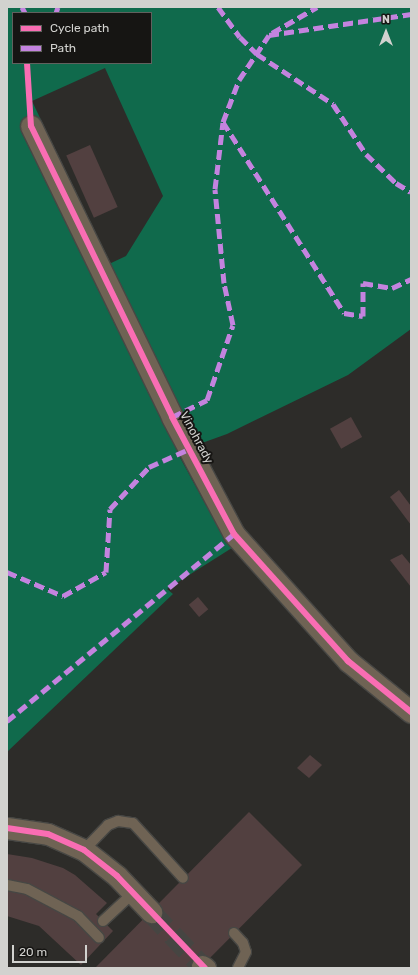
<!DOCTYPE html>
<style>
body{margin:0}
#map{position:relative;width:418px;height:975px;overflow:hidden;background:#2d2c29;font-family:Rubik,sans-serif}
div>[style]{position:absolute}
[style*='--x']{left:calc(var(--x)*1px);top:calc(var(--y)*1px);width:calc(var(--w)*1px);rotate:calc(var(--a)*1deg)}
.forest>*{inset:0;background:#106a4c}
.building>*{inset:0;background:#524040;transform-origin:0 0}
.street-tunnel>*{height:21px;margin-top:-10.5px;transform-origin:0;background:repeating-linear-gradient(90deg,#464542 0 21px,transparent 0 31px)}
.roads{filter:drop-shadow(1px 0 #474744) drop-shadow(-1px 0 #474744) drop-shadow(0 1px #474744) drop-shadow(0 -1px #474744)}
.lane>*{height:10px;margin:-5px;padding:0 5px;transform-origin:5px;border-radius:5px;background:#6f6354}
.street>*{height:21px;margin:-10.5px;padding:0 10.5px;transform-origin:10.5px;border-radius:10.5px;background:#6f6354}
.quiet>*{height:5px;margin-top:-2.5px;transform-origin:0;background:repeating-linear-gradient(90deg,#c483df 0 10px,transparent 0 15px)}
.cycleway>*{height:6px;margin:-3px;padding:0 3px;transform-origin:3px;border-radius:3px;background:#f96db3}
span{translate:-50% -50%;white-space:nowrap;text-align:center;line-height:1.15;-webkit-text-stroke:4px #161513;paint-order:stroke}
.street-label{font-size:12px;color:#d2d2cf}
.frame{position:absolute;inset:0;border:8px solid #d2d2cf;pointer-events:none}
.legend{position:absolute;left:12px;top:12px;width:140px;height:52px;box-sizing:border-box;background:#161513;border:1px solid #61615e;margin:0;padding:5px 7px;list-style:none;font-size:12px;color:#d2d2cf}
.legend li{display:flex;align-items:center;gap:8px;height:20px}
.legend b{width:20px;border:1px solid #61615e}
.north{position:absolute;left:366px;top:12px;width:40px;height:40px;-webkit-text-stroke:3px #161513;paint-order:stroke;rotate:0deg;font-size:11px;font-weight:700;line-height:16px;text-align:center;color:#d2d2cf}
.north::after{content:'';display:block;margin:auto;width:14px;height:18px;background:#d2d2cf;clip-path:polygon(50% 0,100% 100%,50% 72%,0 100%)}
.scale{position:absolute;left:12px;top:945px;width:75px;height:18px;box-sizing:border-box;border:2px solid #d2d2cf;border-top:0;padding-left:5px;font-size:12px;line-height:14px;white-space:nowrap;color:#d2d2cf;-webkit-text-stroke:3px #161513;paint-order:stroke}
</style>
<div id="map">
<div class="forest">
<div style="clip-path:polygon(evenodd,7px 7px,411px 7px,411px 329px,348px 375px,227px 434px,177px 452px,207px 507px,235px 546px,167px 589px,173px 594px,7px 752px,7px 7px,13px 13px,151px 13px,151px 63px,13px 63px,13px 13px,7px 7px,105px 68px,163px 196px,126px 256px,109px 264px,32px 101px,105px 68px)"></div>
</div>
<div class="building">
<div style="left:90px;top:145px;width:68px;height:26px;rotate:66deg"></div>
<div style="left:351px;top:417px;width:23px;height:24px;rotate:61deg"></div>
<div style="clip-path:polygon(399px 490px,411px 506px,411px 525px,390px 497px)"></div>
<div style="clip-path:polygon(402px 554px,411px 565px,411px 587px,390px 560px)"></div>
<div style="left:198px;top:597px;width:16px;height:12px;rotate:50deg"></div>
<div style="clip-path:polygon(310px 755px,322px 765px,309px 778px,297px 768px)"></div>
<div style="clip-path:polygon(249px 812px,302px 865px,200px 968px,95px 968px)"></div>
<div style="clip-path:polygon(7px 854px,32px 858px,63px 868px,75px 875px,107px 903px,96px 914px,113px 931px,81px 965px,39px 926px,7px 916px)"></div>
</div>
<div class="street-tunnel">
<div style="--x:151;--y:912;--w:74;--a:46.6"></div>
</div>
<div class="roads">
<div class="lane">
<div style="--x:84;--y:850;--w:35;--a:-46"></div>
<div style="--x:108;--y:825;--w:11;--a:-22"></div>
<div style="--x:118;--y:821;--w:15;--a:8"></div>
<div style="--x:133;--y:823;--w:74;--a:47.7"></div>
<div style="--x:7;--y:885;--w:20;--a:11"></div>
<div style="--x:27;--y:889;--w:58;--a:27.9"></div>
<div style="--x:78;--y:916;--w:30;--a:46"></div>
<div style="--x:103;--y:921;--w:41;--a:-43"></div>
<div style="--x:234;--y:933;--w:13;--a:48"></div>
<div style="--x:243;--y:943;--w:9;--a:72"></div>
<div style="--x:246;--y:952;--w:18;--a:117"></div>
</div>
<div class="street">
<div style="--x:31;--y:126;--w:323;--a:64.1"></div>
<div style="--x:172;--y:417;--w:132;--a:62.1"></div>
<div style="--x:234;--y:534;--w:171;--a:48.1"></div>
<div style="--x:348;--y:661;--w:81;--a:39"></div>
<div style="--x:7;--y:828;--w:41;--a:8.3"></div>
<div style="--x:48;--y:834;--w:39;--a:24"></div>
<div style="--x:84;--y:850;--w:42;--a:38.2"></div>
<div style="--x:117;--y:876;--w:50;--a:46.6"></div>
<div style="--x:202;--y:966;--w:4;--a:34"></div>
</div>
</div>
<div class="quiet">
<div style="--x:22;--y:7;--w:7;--a:63"></div>
<div style="--x:218;--y:7;--w:37;--a:54"></div>
<div style="--x:240;--y:37;--w:24;--a:45"></div>
<div style="--x:257;--y:54;--w:91;--a:33.3"></div>
<div style="--x:333;--y:104;--w:60;--a:56.6"></div>
<div style="--x:366;--y:154;--w:42;--a:44"></div>
<div style="--x:396;--y:183;--w:17;--a:31"></div>
<div style="--x:56;--y:13;--w:6;--a:-72"></div>
<div style="--x:272;--y:33;--w:52;--a:-30"></div>
<div style="--x:223;--y:122;--w:226;--a:57.6"></div>
<div style="--x:344;--y:313;--w:19;--a:9"></div>
<div style="--x:363;--y:316;--w:33;--a:-90"></div>
<div style="--x:363;--y:283;--w:29;--a:10"></div>
<div style="--x:392;--y:288;--w:21;--a:-25"></div>
<div style="--x:172;--y:417;--w:39;--a:-26"></div>
<div style="--x:207;--y:400;--w:79;--a:-70.9"></div>
<div style="--x:233;--y:325;--w:43;--a:-102.1"></div>
<div style="--x:224;--y:283;--w:94;--a:-95.5"></div>
<div style="--x:215;--y:189;--w:67;--a:-83.2"></div>
<div style="--x:223;--y:122;--w:45;--a:-69.1"></div>
<div style="--x:239;--y:80;--w:54;--a:-56.3"></div>
<div style="--x:269;--y:35;--w:144;--a:-8.4"></div>
<div style="--x:7;--y:572;--w:61;--a:23.2"></div>
<div style="--x:63;--y:596;--w:49;--a:-29.2"></div>
<div style="--x:106;--y:572;--w:63;--a:-86.4"></div>
<div style="--x:110;--y:509;--w:57;--a:-47.1"></div>
<div style="--x:149;--y:467;--w:44;--a:-24.2"></div>
<div style="--x:7;--y:721;--w:294;--a:-39.5"></div>
</div>
<div class="cycleway">
<div style="--x:27;--y:63;--w:63;--a:86.4"></div>
<div style="--x:31;--y:126;--w:323;--a:64.1"></div>
<div style="--x:172;--y:417;--w:132;--a:62.1"></div>
<div style="--x:234;--y:534;--w:171;--a:48.1"></div>
<div style="--x:348;--y:661;--w:81;--a:39"></div>
<div style="--x:7;--y:828;--w:41;--a:8.3"></div>
<div style="--x:48;--y:834;--w:39;--a:24"></div>
<div style="--x:84;--y:850;--w:42;--a:38.2"></div>
<div style="--x:117;--y:876;--w:127;--a:46.3"></div>
</div>
<div class="street-label">
<span style="left:196px;top:438px;rotate:62deg">Vinohrady</span>
</div>
<div class="frame"></div>
<ul class="legend">
<li><b style="height:5px;background:#f96db3"></b>Cycle path</li>
<li><b style="height:5px;background:#c483df"></b>Path</li>
</ul>
<div class="north">N</div>
<div class="scale">20 m</div>
</div>
